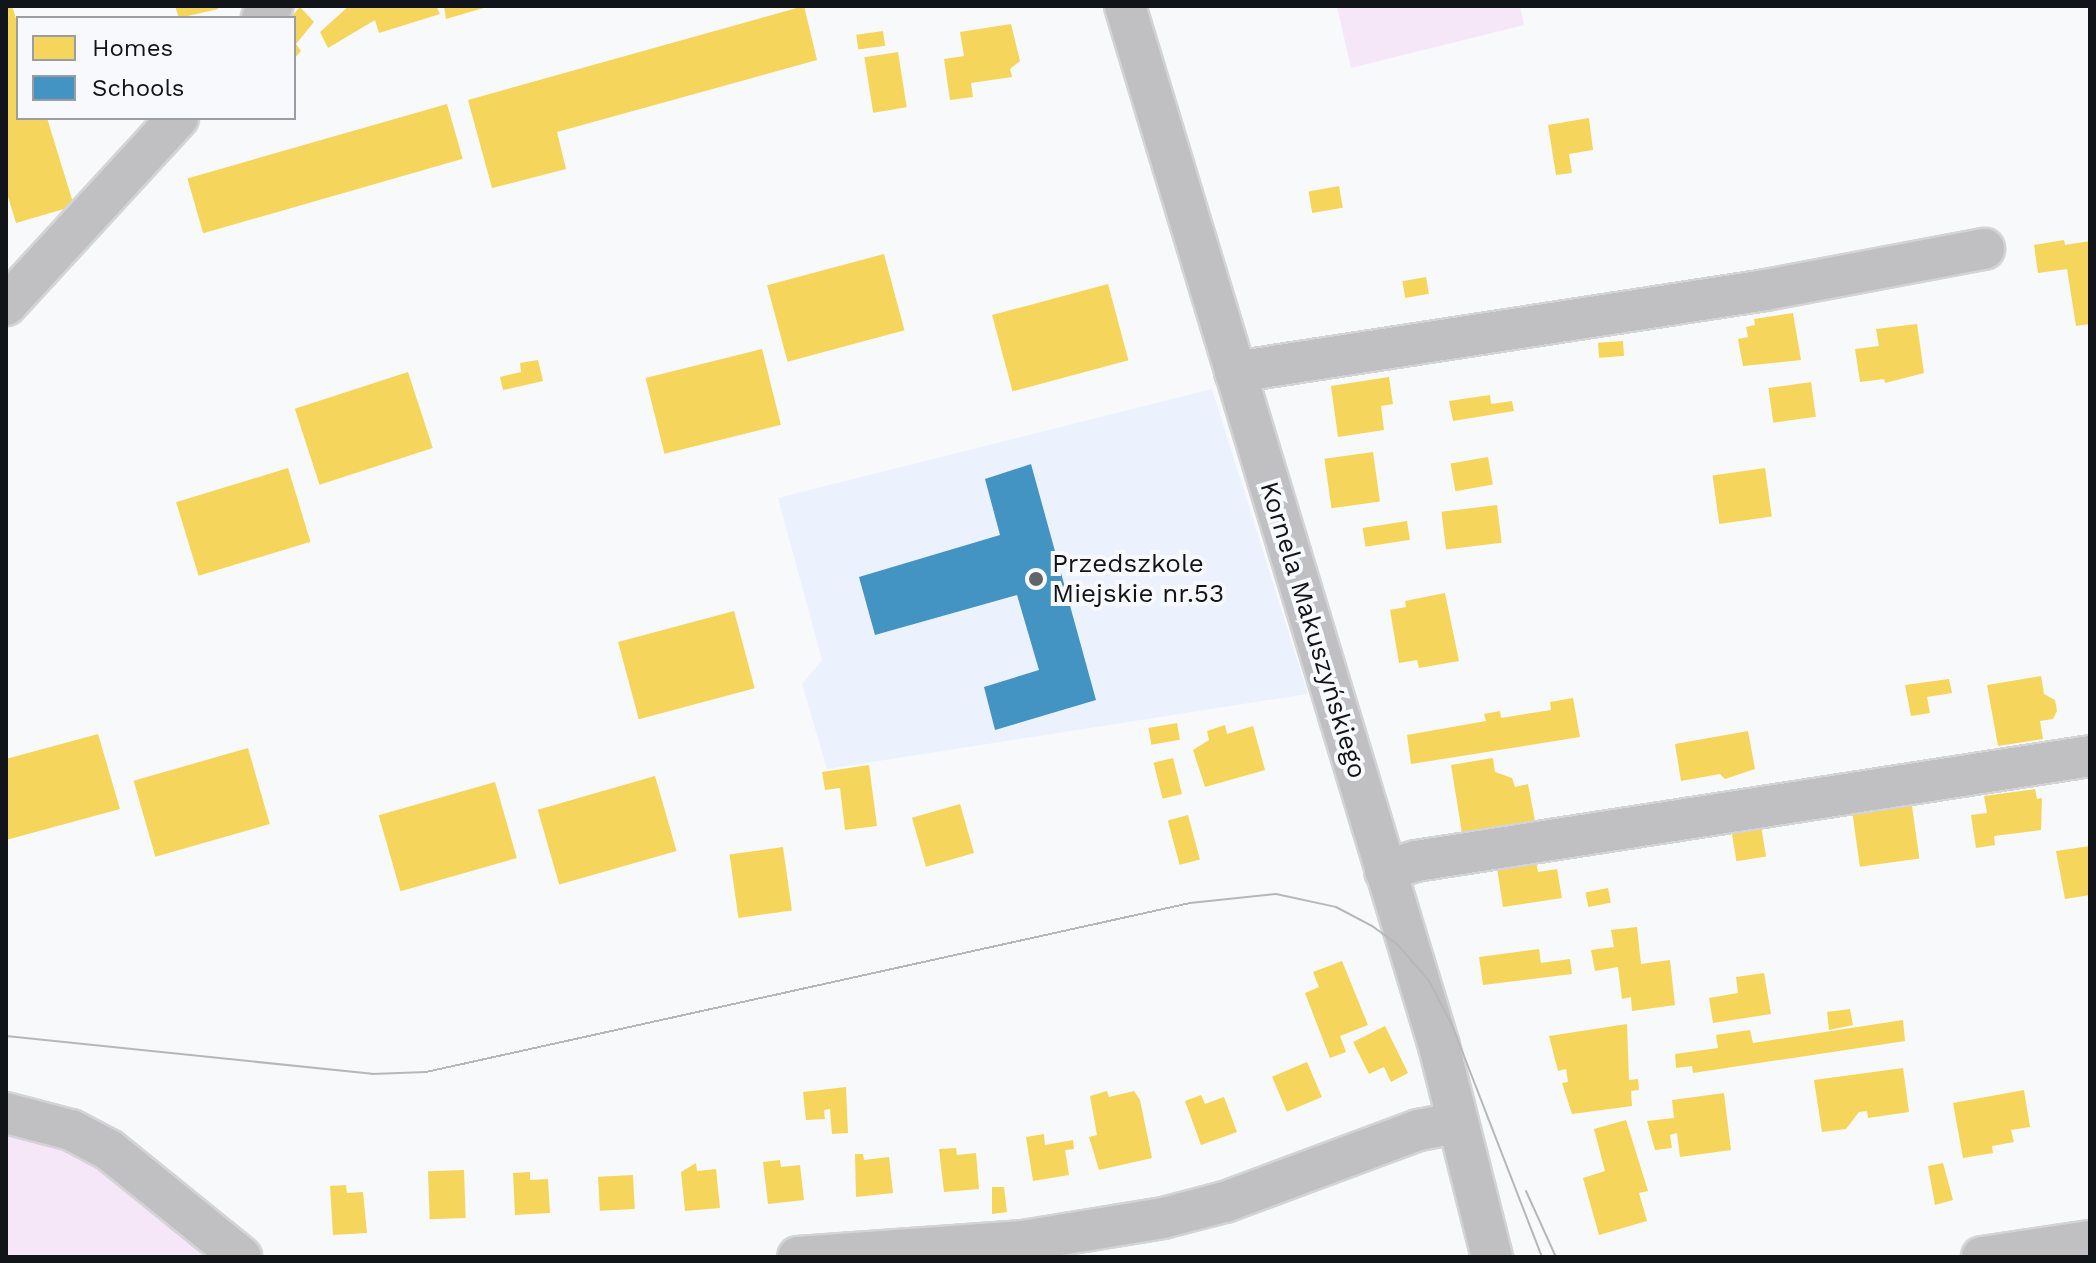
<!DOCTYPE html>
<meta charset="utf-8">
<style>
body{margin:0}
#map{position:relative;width:2096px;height:1263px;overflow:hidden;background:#f8f9fb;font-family:"Work Sans",sans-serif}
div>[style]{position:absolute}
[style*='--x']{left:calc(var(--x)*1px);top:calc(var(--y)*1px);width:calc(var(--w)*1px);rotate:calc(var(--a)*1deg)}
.built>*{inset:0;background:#ecf2fd}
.green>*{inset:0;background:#f5e6f8}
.homes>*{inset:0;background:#f6d55c;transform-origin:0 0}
.schools>*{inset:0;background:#4393c3}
.roads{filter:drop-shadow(2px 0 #d4d4d6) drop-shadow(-2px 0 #d4d4d6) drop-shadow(0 2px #d4d4d6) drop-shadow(0 -2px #d4d4d6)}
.minor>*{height:40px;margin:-20px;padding:0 20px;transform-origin:20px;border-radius:20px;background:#c0bfc2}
.tram>*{height:2px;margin:-1px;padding:0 1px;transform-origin:1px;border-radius:1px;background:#b7b7ba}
.dots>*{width:22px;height:22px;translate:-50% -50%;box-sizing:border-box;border:4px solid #f7f9fc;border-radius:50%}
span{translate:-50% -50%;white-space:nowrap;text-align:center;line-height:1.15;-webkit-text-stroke:8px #f7f9fc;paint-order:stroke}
.poi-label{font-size:26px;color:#111419}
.left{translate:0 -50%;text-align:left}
.street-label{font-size:26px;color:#111419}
.frame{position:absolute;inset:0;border:8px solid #111419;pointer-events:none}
.legend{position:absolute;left:16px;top:16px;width:280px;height:104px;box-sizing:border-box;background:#f7f9fc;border:2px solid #9b9da1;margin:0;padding:10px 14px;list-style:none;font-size:24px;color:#111419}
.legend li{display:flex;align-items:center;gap:16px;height:40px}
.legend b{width:40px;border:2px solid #9b9da1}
</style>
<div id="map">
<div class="built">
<div style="clip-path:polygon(1212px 389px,1308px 694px,827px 769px,802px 684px,822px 660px,778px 498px)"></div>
</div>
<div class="green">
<div style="clip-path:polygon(1337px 6px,1520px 6px,1524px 25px,1351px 68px)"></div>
<div style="clip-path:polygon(6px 1132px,53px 1144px,135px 1187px,213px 1257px,6px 1257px)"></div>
</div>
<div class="homes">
<div style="clip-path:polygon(6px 6px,12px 6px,18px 25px,18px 118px,47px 118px,74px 206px,16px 223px,6px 190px)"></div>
<div style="clip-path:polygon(175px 6px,217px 6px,218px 9px,179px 18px)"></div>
<div style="clip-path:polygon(349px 6px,436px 6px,440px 14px,379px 33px,375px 20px,328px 48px,320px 32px)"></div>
<div style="clip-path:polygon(444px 6px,487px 6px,487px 7px,446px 19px)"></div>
<div style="clip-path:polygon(804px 6px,817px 60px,557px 132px,566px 169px,492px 188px,468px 100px)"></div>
<div style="clip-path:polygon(300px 7px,314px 22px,296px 44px,301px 51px,294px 59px,290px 18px)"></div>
<div style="clip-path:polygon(1011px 24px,1020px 61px,1010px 69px,1012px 77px,971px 83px,973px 97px,950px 100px,944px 59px,964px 56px,960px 32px)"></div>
<div style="left:883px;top:31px;width:15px;height:27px;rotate:82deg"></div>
<div style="left:898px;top:52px;width:56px;height:34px;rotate:81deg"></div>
<div style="left:447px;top:104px;width:57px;height:270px;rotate:74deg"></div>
<div style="clip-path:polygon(1589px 118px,1593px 150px,1569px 154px,1572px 173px,1556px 175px,1548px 125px)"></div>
<div style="left:1339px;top:186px;width:22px;height:31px;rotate:80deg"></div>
<div style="clip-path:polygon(2064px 240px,2065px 245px,2090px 241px,2090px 324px,2076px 326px,2067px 269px,2038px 273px,2034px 245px)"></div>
<div style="left:884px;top:254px;width:79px;height:121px;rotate:75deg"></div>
<div style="left:1426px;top:277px;width:17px;height:24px;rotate:80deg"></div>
<div style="left:1108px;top:284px;width:79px;height:120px;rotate:75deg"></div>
<div style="clip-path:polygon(1793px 313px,1801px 360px,1743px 366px,1738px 339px,1748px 337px,1746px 327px,1755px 325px,1754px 319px)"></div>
<div style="clip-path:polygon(1917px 324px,1924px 373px,1885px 383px,1884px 379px,1860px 382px,1855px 349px,1879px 346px,1876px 329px)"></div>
<div style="left:1623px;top:341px;width:15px;height:25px;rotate:86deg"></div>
<div style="left:762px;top:349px;width:78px;height:120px;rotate:76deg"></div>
<div style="clip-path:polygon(538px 360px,543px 381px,503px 390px,500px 377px,521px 372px,520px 363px)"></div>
<div style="left:408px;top:372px;width:80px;height:119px;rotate:72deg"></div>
<div style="clip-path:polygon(1389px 377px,1393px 404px,1381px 406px,1384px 430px,1338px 437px,1331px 386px)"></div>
<div style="left:1811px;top:382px;width:35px;height:43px;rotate:82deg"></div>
<div style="clip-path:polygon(1490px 395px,1491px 404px,1512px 401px,1514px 411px,1453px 421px,1449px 401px)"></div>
<div style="left:1373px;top:452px;width:50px;height:49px;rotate:82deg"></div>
<div style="left:1488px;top:457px;width:28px;height:38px;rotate:80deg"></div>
<div style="left:288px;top:468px;width:77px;height:117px;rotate:73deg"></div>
<div style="left:1765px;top:468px;width:49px;height:53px;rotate:82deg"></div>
<div style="left:1497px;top:505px;width:38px;height:56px;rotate:83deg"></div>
<div style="left:1407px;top:521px;width:19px;height:45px;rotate:81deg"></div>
<div style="clip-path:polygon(1445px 593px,1459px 661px,1419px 668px,1417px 660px,1399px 663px,1390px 610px,1406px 607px,1405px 601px)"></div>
<div style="left:734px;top:611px;width:80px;height:120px;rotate:75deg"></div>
<div style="clip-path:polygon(2041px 676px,2044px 694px,2055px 700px,2057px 711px,2053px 719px,2040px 721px,2043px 739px,1998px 746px,1987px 685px)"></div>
<div style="clip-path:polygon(1949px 679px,1952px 693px,1927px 697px,1930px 713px,1911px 716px,1905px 685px)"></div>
<div style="clip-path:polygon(1573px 698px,1580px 737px,1411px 764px,1407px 735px,1486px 721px,1484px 714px,1500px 711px,1501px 718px,1551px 710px,1550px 702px)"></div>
<div style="left:1177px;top:723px;width:17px;height:29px;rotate:80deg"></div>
<div style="clip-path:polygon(1225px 725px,1227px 734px,1253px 726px,1265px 770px,1205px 787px,1193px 750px,1209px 740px,1207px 731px)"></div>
<div style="clip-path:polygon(1748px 731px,1755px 769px,1725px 779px,1720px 774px,1681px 781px,1675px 744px)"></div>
<div style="clip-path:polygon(98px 734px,120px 809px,6px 840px,6px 759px)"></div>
<div style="left:248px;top:748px;width:79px;height:119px;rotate:74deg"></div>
<div style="left:1173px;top:758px;width:37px;height:20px;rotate:76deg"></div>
<div style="clip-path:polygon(1493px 758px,1495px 772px,1512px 778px,1515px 787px,1528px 784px,1535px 821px,1462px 833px,1451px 765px)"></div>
<div style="clip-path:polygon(869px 765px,877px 826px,845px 830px,840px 788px,825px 790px,822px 772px)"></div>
<div style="left:655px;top:776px;width:78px;height:122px;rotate:74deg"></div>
<div style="left:495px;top:782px;width:79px;height:121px;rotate:74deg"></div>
<div style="clip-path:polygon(2035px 789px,2037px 799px,2042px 798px,2041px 830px,1994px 836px,1995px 845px,1976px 848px,1971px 815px,1987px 813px,1984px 796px)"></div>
<div style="left:1911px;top:799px;width:60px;height:60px;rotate:82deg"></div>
<div style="left:960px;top:804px;width:51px;height:50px;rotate:74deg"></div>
<div style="left:1188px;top:815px;width:46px;height:21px;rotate:75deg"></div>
<div style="left:1761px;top:825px;width:32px;height:30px;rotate:81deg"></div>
<div style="clip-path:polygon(2090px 846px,2090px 895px,2065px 899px,2056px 851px)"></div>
<div style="left:783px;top:847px;width:64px;height:54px;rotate:82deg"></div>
<div style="clip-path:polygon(1536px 861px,1538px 872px,1557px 869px,1562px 898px,1503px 907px,1497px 868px)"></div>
<div style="left:1608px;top:888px;width:15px;height:23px;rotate:79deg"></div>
<div style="clip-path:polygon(1637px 927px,1641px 964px,1670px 960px,1675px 1005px,1632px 1011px,1631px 997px,1622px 999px,1618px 967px,1595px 971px,1591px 950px,1614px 947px,1611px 930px)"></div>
<div style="clip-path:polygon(1539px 949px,1541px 963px,1570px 959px,1572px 974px,1483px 985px,1479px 957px)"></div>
<div style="clip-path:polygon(1342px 961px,1368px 1025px,1340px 1036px,1346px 1052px,1330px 1058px,1305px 993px,1319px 987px,1313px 972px)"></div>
<div style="clip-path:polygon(1764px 973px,1771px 1014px,1713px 1023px,1709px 998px,1738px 993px,1736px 977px)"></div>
<div style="clip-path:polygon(1850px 1009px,1853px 1025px,1829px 1030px,1827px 1012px)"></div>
<div style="clip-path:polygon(1903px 1020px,1905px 1041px,1693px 1073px,1692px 1066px,1676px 1068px,1675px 1054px,1718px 1048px,1716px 1035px,1750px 1030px,1753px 1043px)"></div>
<div style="clip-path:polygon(1627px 1024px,1629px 1080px,1638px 1079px,1639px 1090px,1631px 1091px,1632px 1106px,1572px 1114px,1562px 1083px,1568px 1082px,1566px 1069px,1558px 1071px,1549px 1036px)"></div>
<div style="clip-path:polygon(1385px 1026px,1408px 1073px,1391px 1082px,1384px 1067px,1369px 1074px,1353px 1042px)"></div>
<div style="left:1307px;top:1062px;width:38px;height:38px;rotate:67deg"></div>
<div style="clip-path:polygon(1903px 1068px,1909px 1112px,1868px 1118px,1867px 1111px,1859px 1112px,1846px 1129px,1822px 1132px,1814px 1080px)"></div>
<div style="clip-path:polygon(846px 1087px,848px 1133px,832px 1134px,830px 1109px,824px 1110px,825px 1119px,806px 1120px,803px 1092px)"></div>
<div style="clip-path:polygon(2024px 1090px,2030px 1127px,2011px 1130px,2014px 1142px,1992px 1146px,1993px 1153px,1963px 1158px,1953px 1103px)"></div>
<div style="clip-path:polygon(1107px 1091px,1109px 1097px,1134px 1091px,1140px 1100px,1152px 1158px,1099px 1170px,1089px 1137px,1097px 1135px,1090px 1096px)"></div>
<div style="clip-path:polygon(1724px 1093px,1731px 1150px,1680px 1157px,1677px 1133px,1670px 1135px,1672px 1148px,1655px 1150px,1647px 1121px,1674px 1118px,1672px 1100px)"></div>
<div style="clip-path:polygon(1201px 1095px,1205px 1104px,1224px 1097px,1237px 1132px,1201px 1145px,1185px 1101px)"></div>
<div style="clip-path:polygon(1626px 1120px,1648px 1191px,1639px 1193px,1647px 1221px,1599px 1235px,1583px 1178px,1605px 1171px,1594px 1129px)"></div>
<div style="clip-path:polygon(1044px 1134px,1045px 1145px,1073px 1140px,1074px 1149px,1065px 1150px,1069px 1175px,1033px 1181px,1026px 1137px)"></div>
<div style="clip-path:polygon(956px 1148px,957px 1155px,976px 1153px,979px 1189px,944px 1192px,939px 1149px)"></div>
<div style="clip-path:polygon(855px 1154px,863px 1154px,864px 1160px,889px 1157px,893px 1193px,856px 1197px)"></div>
<div style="clip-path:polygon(780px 1160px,781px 1167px,800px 1165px,804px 1200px,768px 1204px,763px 1162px)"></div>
<div style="clip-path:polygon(696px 1163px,697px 1171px,716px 1169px,720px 1208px,685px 1211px,681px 1172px)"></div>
<div style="clip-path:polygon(1943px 1163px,1953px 1200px,1935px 1205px,1928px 1166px)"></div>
<div style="left:464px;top:1170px;width:48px;height:36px;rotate:88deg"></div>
<div style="clip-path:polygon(530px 1172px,530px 1180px,548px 1179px,550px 1213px,515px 1215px,513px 1173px)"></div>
<div style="left:633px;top:1175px;width:34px;height:35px;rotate:87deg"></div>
<div style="clip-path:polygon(346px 1185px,347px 1193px,363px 1192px,367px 1233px,333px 1235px,330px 1186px)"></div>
<div style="clip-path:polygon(992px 1187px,1004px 1187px,1007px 1212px,992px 1214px)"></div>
</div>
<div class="schools">
<div style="clip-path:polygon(1031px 464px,1096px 700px,995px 730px,984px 687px,1039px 670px,1017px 595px,875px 635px,859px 577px,1000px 535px,985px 479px)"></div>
</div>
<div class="roads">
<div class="minor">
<div style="--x:1125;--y:6;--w:1086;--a:73.2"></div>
<div style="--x:1439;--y:1046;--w:218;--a:75.9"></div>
<div style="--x:262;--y:18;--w:16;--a:-50"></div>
<div style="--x:6;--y:305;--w:254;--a:-47.4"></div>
<div style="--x:1235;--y:372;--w:537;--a:-8.78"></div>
<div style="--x:1766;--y:290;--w:222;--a:-10.7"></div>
<div style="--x:1385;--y:871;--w:33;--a:-18"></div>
<div style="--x:1416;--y:861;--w:682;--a:-8.85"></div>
<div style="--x:6;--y:1113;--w:67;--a:14.7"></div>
<div style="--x:71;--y:1130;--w:43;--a:27.8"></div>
<div style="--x:109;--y:1150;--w:170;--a:39"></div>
<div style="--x:798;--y:1257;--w:226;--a:-4.1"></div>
<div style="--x:1023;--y:1241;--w:142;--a:-9.3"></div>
<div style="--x:1163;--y:1218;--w:64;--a:-14.5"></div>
<div style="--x:1225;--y:1202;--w:207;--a:-20.4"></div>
<div style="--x:1419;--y:1130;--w:38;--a:-11"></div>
<div style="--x:1982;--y:1257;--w:109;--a:-8.4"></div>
</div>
</div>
<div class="tram">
<div style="--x:6;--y:1036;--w:368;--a:5.9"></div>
<div style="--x:372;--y:1074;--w:54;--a:-2.1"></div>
<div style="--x:426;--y:1072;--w:782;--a:-12.47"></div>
<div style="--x:1190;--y:903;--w:86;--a:-6"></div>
<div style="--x:1276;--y:894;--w:61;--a:12.2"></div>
<div style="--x:1336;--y:907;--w:41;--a:27.8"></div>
<div style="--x:1372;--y:926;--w:32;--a:36"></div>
<div style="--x:1398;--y:945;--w:48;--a:49.3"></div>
<div style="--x:1429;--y:981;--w:50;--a:62.4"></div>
<div style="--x:1452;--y:1025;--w:249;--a:68.8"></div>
<div style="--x:1526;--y:1191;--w:72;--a:65.6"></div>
</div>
<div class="dots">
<div style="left:1036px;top:579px;background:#626468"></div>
</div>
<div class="poi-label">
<span class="left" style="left:1052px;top:579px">Przedszkole<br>Miejskie nr.53</span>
</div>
<div class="street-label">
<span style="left:1313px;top:630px;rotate:73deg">Kornela Makuszyńskiego</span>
</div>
<div class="frame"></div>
<ul class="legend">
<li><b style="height:22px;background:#f6d55c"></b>Homes</li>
<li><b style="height:22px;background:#4393c3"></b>Schools</li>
</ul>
</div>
